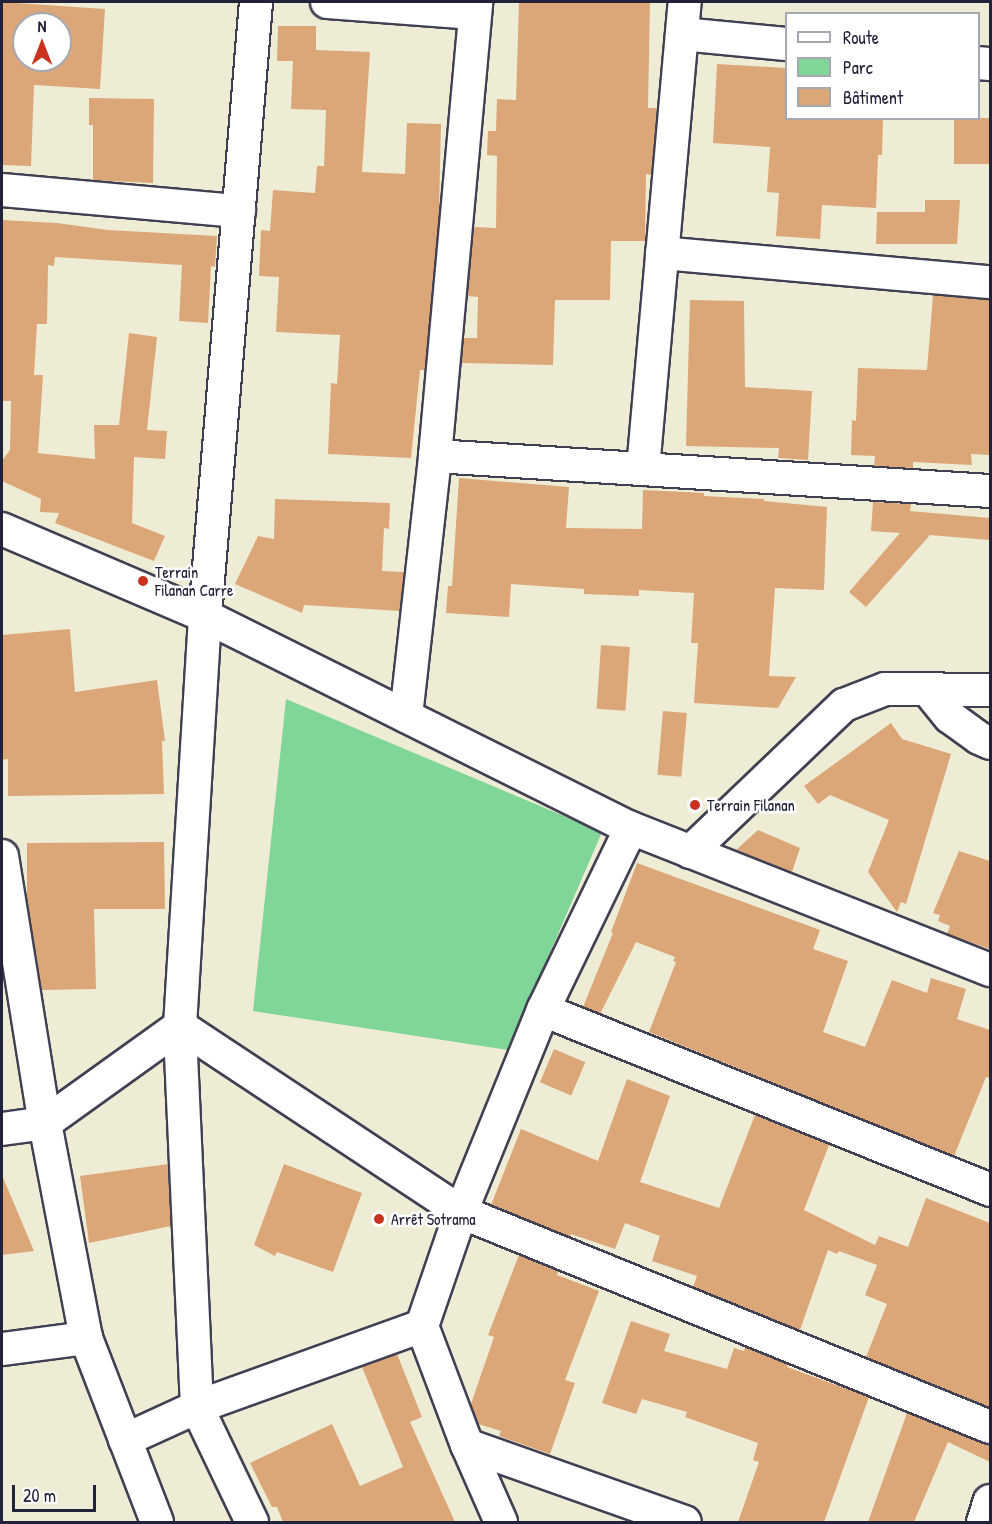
<!DOCTYPE html>
<meta charset="utf-8">
<style>
body{margin:0}
#map{position:relative;width:992px;height:1524px;overflow:hidden;background:#efecd6;font-family:"Patrick Hand",sans-serif}
div>[style]{position:absolute}
[style*='--x']{left:calc(var(--x)*1px);top:calc(var(--y)*1px);width:calc(var(--w)*1px);rotate:calc(var(--a)*1deg)}
.green>*{inset:0;background:#80d598}
.building>*{inset:0;background:#dba779;transform-origin:0 0}
.roads{filter:drop-shadow(2px 0 #414052) drop-shadow(-2px 0 #414052) drop-shadow(0 2px #414052) drop-shadow(0 -2px #414052)}
.street>*{height:32px;margin:-16px;padding:0 16px;transform-origin:16px;border-radius:16px;background:#fff}
.dots>*{width:16px;height:16px;translate:-50% -50%;box-sizing:border-box;border:3px solid #fff;border-radius:50%}
span{translate:-50% -50%;white-space:nowrap;text-align:center;line-height:1.15;-webkit-text-stroke:5px #fff;paint-order:stroke}
.poi-label{font-size:16px;color:#22223b}
.left{translate:0 -50%;text-align:left}
.frame{position:absolute;inset:0;border:3px solid #22223b;pointer-events:none}
.legend{position:absolute;left:785px;top:12px;width:195px;height:108px;box-sizing:border-box;background:#fff;border:2px solid #a7a7b1;margin:0;padding:8px 10px;list-style:none;font-size:18px;color:#22223b}
.legend li{display:flex;align-items:center;gap:12px;height:30px}
.legend b{width:30px;border:2px solid #a7a7b1}
.north{position:absolute;left:12px;top:12px;width:60px;height:60px;box-sizing:border-box;background:#fff;border:2px solid #a7a7b1;border-radius:50%;rotate:0deg;font-size:16px;font-weight:700;line-height:24px;text-align:center;color:#22223b}
.north::after{content:'';display:block;margin:auto;width:21px;height:27px;background:#c8321e;clip-path:polygon(50% 0,100% 100%,50% 72%,0 100%)}
.scale{position:absolute;left:12px;top:1485px;width:84px;height:27px;box-sizing:border-box;border:3px solid #22223b;border-top:0;padding-left:8px;font-size:18px;line-height:21px;white-space:nowrap;color:#22223b;-webkit-text-stroke:4px #fff;paint-order:stroke}
</style>
<div id="map">
<div class="green">
<div style="clip-path:polygon(286px 699px,602px 832px,508px 1050px,253px 1011px)"></div>
</div>
<div class="building">
<div style="clip-path:polygon(evenodd,2px 2px,105px 9px,100px 89px,34px 85px,31px 166px,2px 165px,2px 2px,24px 24px,60px 24px,60px 60px,24px 60px,24px 24px)"></div>
<div style="clip-path:polygon(519px 2px,650px 2px,648px 108px,657px 108px,651px 175px,646px 174px,645px 241px,611px 241px,610px 300px,555px 300px,553px 365px,461px 363px,464px 338px,477px 338px,478px 297px,467px 296px,474px 227px,496px 228px,497px 156px,487px 155px,488px 131px,496px 131px,497px 99px,516px 100px)"></div>
<div style="clip-path:polygon(278px 26px,316px 26px,316px 50px,370px 52px,362px 172px,405px 174px,407px 123px,441px 124px,439px 212px,425px 370px,420px 370px,411px 458px,328px 454px,331px 383px,337px 384px,340px 335px,276px 332px,279px 277px,259px 276px,261px 230px,270px 231px,273px 190px,315px 193px,317px 166px,324px 166px,326px 110px,291px 109px,293px 61px,277px 61px)"></div>
<div style="clip-path:polygon(717px 64px,786px 68px,786px 118px,883px 118px,882px 155px,878px 155px,876px 208px,822px 205px,820px 239px,776px 236px,779px 193px,767px 192px,770px 147px,713px 143px)"></div>
<div style="clip-path:polygon(89px 98px,154px 99px,153px 183px,93px 180px,93px 125px,89px 125px)"></div>
<div style="left:954px;top:118px;width:36px;height:46px"></div>
<div style="clip-path:polygon(925px 200px,960px 200px,957px 244px,876px 244px,877px 212px,925px 212px)"></div>
<div style="clip-path:polygon(2px 220px,57px 223px,108px 230px,217px 236px,215px 267px,211px 266px,208px 323px,179px 321px,182px 265px,55px 257px,54px 266px,48px 265px,47px 324px,37px 324px,34px 375px,43px 375px,38px 453px,95px 459px,94px 425px,119px 425px,129px 333px,157px 337px,147px 430px,167px 431px,165px 459px,134px 457px,132px 523px,165px 536px,154px 561px,55px 523px,59px 513px,40px 512px,41px 499px,2px 481px,2px 461px,10px 450px,11px 401px,2px 401px)"></div>
<div style="clip-path:polygon(933px 295px,990px 300px,990px 455px,971px 454px,972px 465px,913px 462px,913px 468px,874px 466px,875px 456px,851px 455px,852px 420px,856px 421px,858px 368px,927px 370px)"></div>
<div style="clip-path:polygon(690px 300px,744px 301px,745px 387px,812px 391px,808px 460px,778px 458px,779px 448px,686px 446px)"></div>
<div style="clip-path:polygon(459px 478px,569px 487px,566px 528px,642px 529px,643px 490px,704px 493px,704px 496px,764px 499px,764px 501px,827px 507px,824px 590px,775px 588px,769px 676px,796px 677px,778px 708px,694px 703px,698px 643px,691px 643px,694px 593px,639px 590px,639px 596px,584px 594px,584px 589px,511px 584px,509px 617px,446px 613px,448px 586px,452px 586px)"></div>
<div style="clip-path:polygon(275px 499px,390px 503px,389px 529px,384px 528px,382px 571px,404px 572px,400px 611px,304px 605px,302px 613px,235px 584px,258px 536px,274px 539px)"></div>
<div style="clip-path:polygon(873px 502px,911px 504px,910px 511px,990px 518px,990px 540px,930px 535px,866px 607px,849px 592px,900px 533px,871px 531px)"></div>
<div style="clip-path:polygon(70px 629px,75px 692px,157px 680px,165px 741px,162px 741px,164px 794px,8px 796px,8px 759px,2px 760px,2px 635px)"></div>
<div style="left:601px;top:645px;width:29px;height:64px;rotate:4deg"></div>
<div style="left:663px;top:711px;width:24px;height:64px;rotate:5deg"></div>
<div style="clip-path:polygon(891px 723px,902px 739px,951px 754px,906px 904px,901px 902px,897px 912px,868px 872px,889px 820px,830px 795px,818px 804px,804px 786px)"></div>
<div style="clip-path:polygon(758px 830px,800px 848px,792px 872px,736px 850px)"></div>
<div style="clip-path:polygon(164px 842px,165px 909px,94px 909px,96px 989px,42px 990px,27px 900px,27px 843px)"></div>
<div style="clip-path:polygon(959px 851px,990px 861px,990px 949px,947px 934px,950px 926px,938px 921px,940px 915px,933px 913px)"></div>
<div style="clip-path:polygon(637px 863px,820px 930px,813px 949px,848px 961px,823px 1032px,865px 1047px,892px 980px,927px 993px,931px 978px,966px 989px,957px 1019px,990px 1030px,990px 1078px,986px 1077px,954px 1156px,649px 1032px,676px 962px,673px 961px,675px 957px,636px 942px,600px 1014px,583px 1007px,613px 933px,611px 932px)"></div>
<div style="left:554px;top:1049px;width:34px;height:36px;rotate:23deg"></div>
<div style="clip-path:polygon(627px 1079px,670px 1096px,640px 1182px,719px 1208px,755px 1115px,829px 1145px,804px 1210px,875px 1245px,879px 1236px,908px 1247px,926px 1198px,990px 1223px,990px 1408px,866px 1357px,887px 1304px,865px 1295px,877px 1265px,839px 1251px,837px 1254px,828px 1250px,800px 1330px,693px 1287px,697px 1276px,652px 1261px,660px 1236px,625px 1223px,615px 1249px,571px 1234px,570px 1237px,491px 1205px,521px 1129px,598px 1161px)"></div>
<div style="clip-path:polygon(168px 1164px,171px 1226px,89px 1243px,80px 1176px)"></div>
<div style="clip-path:polygon(284px 1164px,362px 1193px,333px 1272px,277px 1252px,275px 1256px,254px 1245px)"></div>
<div style="clip-path:polygon(2px 1175px,34px 1251px,2px 1255px)"></div>
<div style="clip-path:polygon(519px 1255px,558px 1271px,557px 1275px,599px 1291px,565px 1380px,575px 1383px,550px 1454px,499px 1436px,501px 1431px,478px 1424px,471px 1404px,494px 1337px,488px 1335px)"></div>
<div style="clip-path:polygon(631px 1321px,670px 1334px,664px 1351px,727px 1369px,734px 1348px,744px 1351px,745px 1347px,788px 1364px,787px 1367px,869px 1397px,824px 1522px,738px 1522px,759px 1462px,753px 1460px,758px 1443px,685px 1417px,687px 1412px,642px 1399px,636px 1414px,602px 1403px)"></div>
<div style="clip-path:polygon(397px 1354px,422px 1417px,410px 1422px,455px 1522px,283px 1522px,277px 1507px,272px 1507px,250px 1463px,332px 1424px,360px 1486px,403px 1467px,362px 1367px)"></div>
<div style="clip-path:polygon(907px 1413px,990px 1445px,990px 1462px,948px 1442px,914px 1522px,868px 1522px)"></div>
</div>
<div class="roads">
<div class="street">
<div style="--x:327;--y:2;--w:148;--a:4.3"></div>
<div style="--x:682;--y:34;--w:104;--a:5.5"></div>
<div style="--x:978;--y:63;--w:12;--a:5"></div>
<div style="--x:2;--y:190;--w:238;--a:5.1"></div>
<div style="--x:662;--y:253;--w:329;--a:5.1"></div>
<div style="--x:435;--y:456;--w:556;--a:3.61"></div>
<div style="--x:643;--y:469;--w:469;--a:-84.9"></div>
<div style="--x:2;--y:529;--w:221;--a:23.2"></div>
<div style="--x:205;--y:616;--w:476;--a:26.5"></div>
<div style="--x:631;--y:828;--w:386;--a:21.6"></div>
<div style="--x:927;--y:689;--w:36;--a:51"></div>
<div style="--x:950;--y:717;--w:36;--a:36"></div>
<div style="--x:979;--y:738;--w:12;--a:24"></div>
<div style="--x:406;--y:716;--w:262;--a:-83.6"></div>
<div style="--x:435;--y:456;--w:456;--a:-84.8"></div>
<div style="--x:690;--y:852;--w:213;--a:-43.7"></div>
<div style="--x:844;--y:705;--w:44;--a:-21.3"></div>
<div style="--x:885;--y:689;--w:105;--a:0.5"></div>
<div style="--x:2;--y:856;--w:270;--a:80.9"></div>
<div style="--x:45;--y:1123;--w:219;--a:79.2"></div>
<div style="--x:86;--y:1338;--w:197;--a:68.9"></div>
<div style="--x:543;--y:1010;--w:482;--a:21.9"></div>
<div style="--x:180;--y:1026;--w:337;--a:33.5"></div>
<div style="--x:461;--y:1212;--w:571;--a:22.12"></div>
<div style="--x:2;--y:1129;--w:43;--a:-7.9"></div>
<div style="--x:45;--y:1123;--w:166;--a:-35.7"></div>
<div style="--x:2;--y:1349;--w:85;--a:-7.5"></div>
<div style="--x:125;--y:1440;--w:79;--a:-24.6"></div>
<div style="--x:197;--y:1407;--w:239;--a:-19.8"></div>
<div style="--x:467;--y:1445;--w:231;--a:19.5"></div>
<div style="--x:252;--y:1522;--w:127;--a:-115.6"></div>
<div style="--x:197;--y:1407;--w:381;--a:-92.6"></div>
<div style="--x:180;--y:1026;--w:411;--a:-86.5"></div>
<div style="--x:205;--y:616;--w:616;--a:-85.25"></div>
<div style="--x:501;--y:1522;--w:84;--a:-113.8"></div>
<div style="--x:467;--y:1445;--w:127;--a:-110.7"></div>
<div style="--x:422;--y:1326;--w:120;--a:-71.1"></div>
<div style="--x:461;--y:1212;--w:218;--a:-67.9"></div>
<div style="--x:543;--y:1010;--w:202;--a:-64.2"></div>
<div style="--x:983;--y:1522;--w:22;--a:-72"></div>
</div>
</div>
<div class="dots">
<div style="left:143px;top:581px;background:#c8321e"></div>
<div style="left:695px;top:805px;background:#c8321e"></div>
<div style="left:379px;top:1219px;background:#c8321e"></div>
</div>
<div class="poi-label">
<span class="left" style="left:155px;top:581px">Terrain<br>Filanan Carre</span>
<span class="left" style="left:707px;top:805px">Terrain Filanan</span>
<span class="left" style="left:391px;top:1219px">Arrêt Sotrama</span>
</div>
<div class="frame"></div>
<ul class="legend">
<li><b style="height:8px;background:#fff"></b>Route</li>
<li><b style="height:16px;background:#80d598"></b>Parc</li>
<li><b style="height:16px;background:#dba779"></b>Bâtiment</li>
</ul>
<div class="north">N</div>
<div class="scale">20 m</div>
</div>
